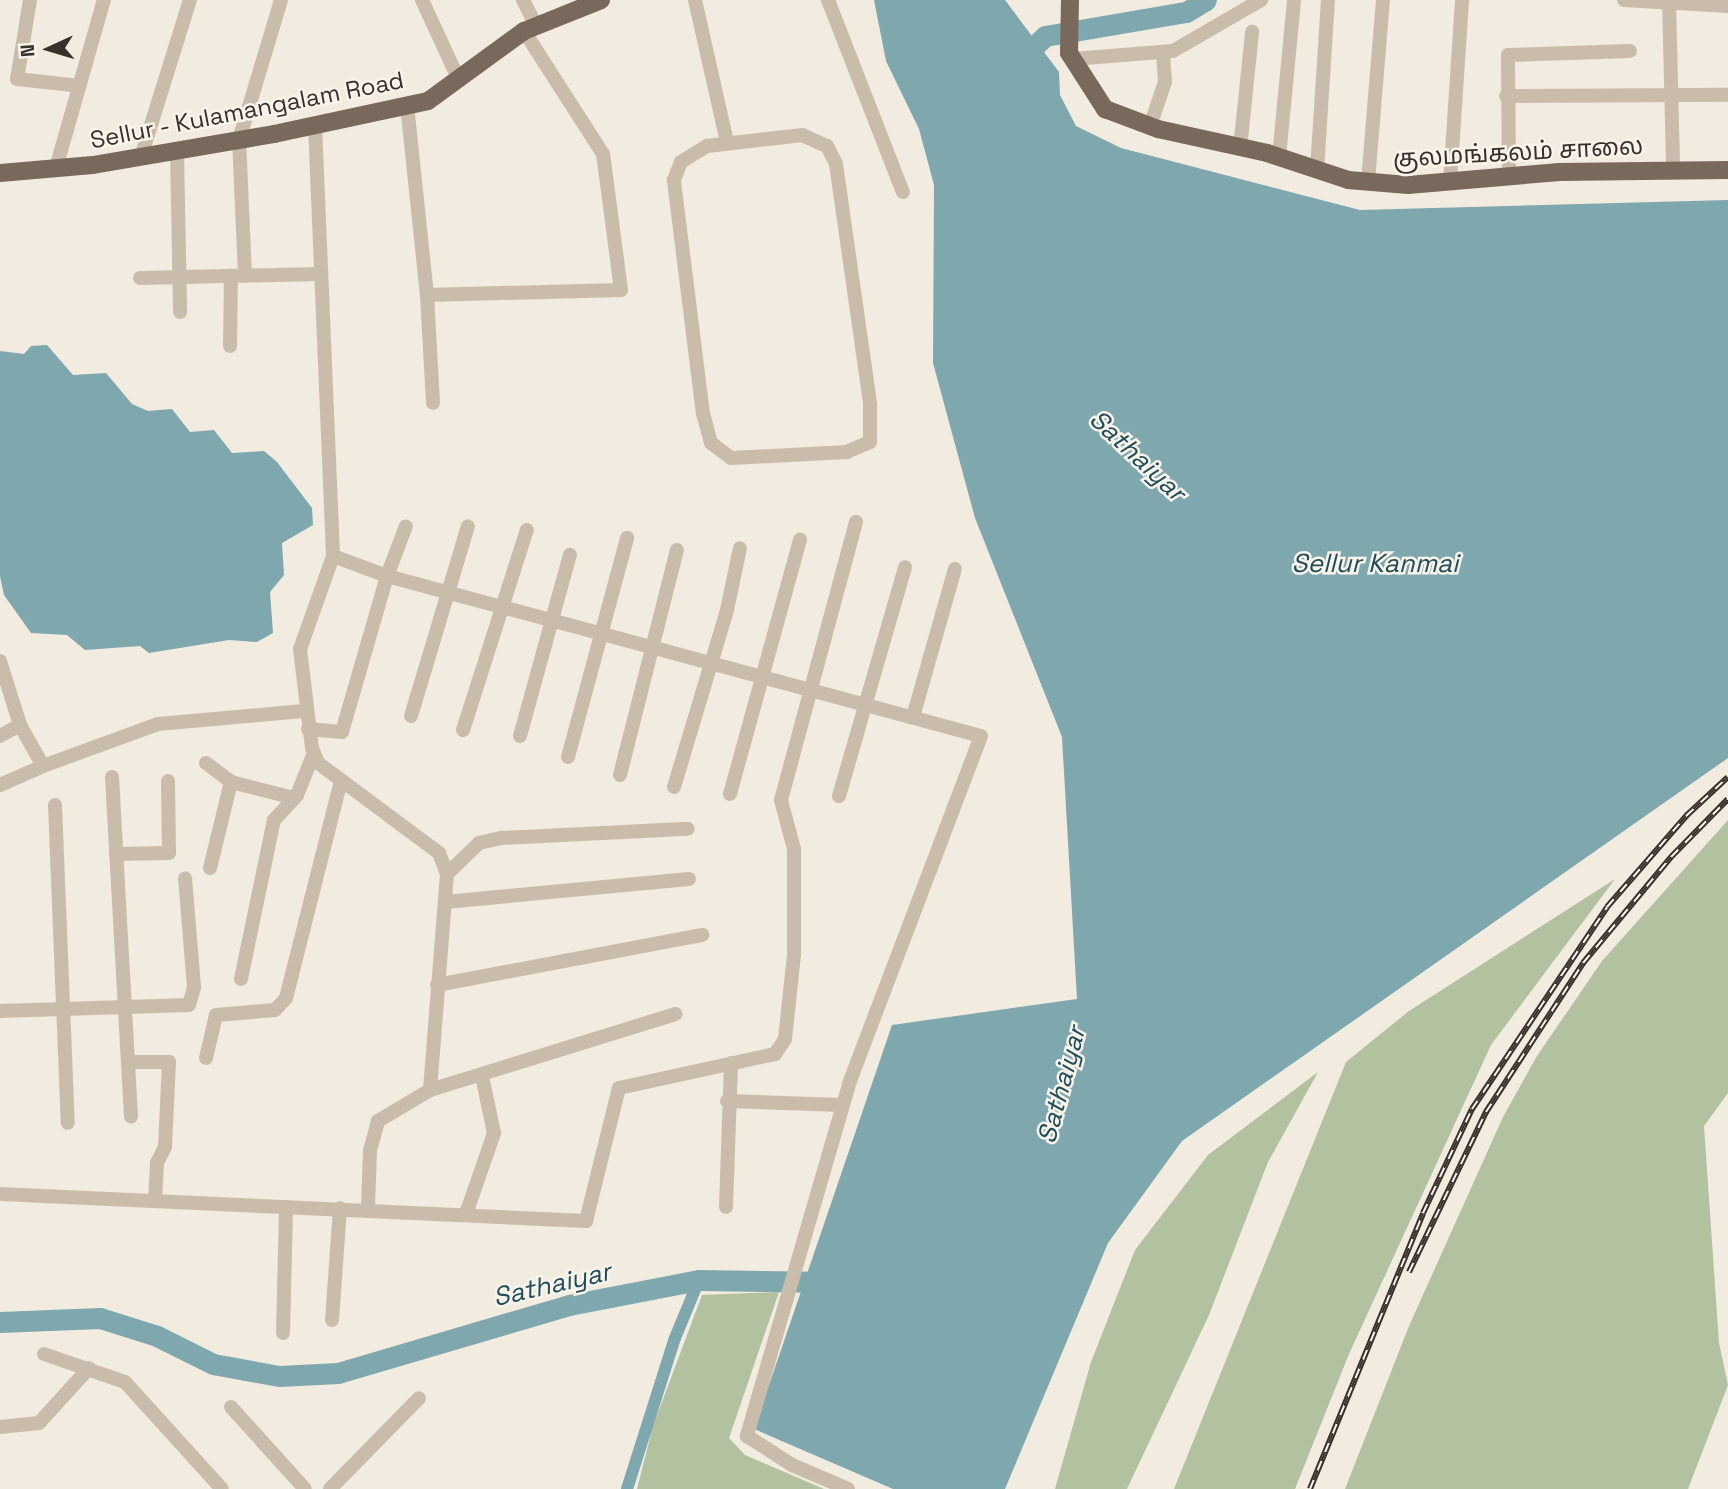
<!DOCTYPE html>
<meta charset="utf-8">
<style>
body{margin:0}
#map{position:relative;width:1728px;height:1489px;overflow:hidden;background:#f2ebdf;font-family:"Space Grotesk","Noto Sans Tamil",sans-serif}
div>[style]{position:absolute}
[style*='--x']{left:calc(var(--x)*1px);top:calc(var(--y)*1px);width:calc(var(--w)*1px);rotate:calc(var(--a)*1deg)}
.green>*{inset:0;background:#b2c19f}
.water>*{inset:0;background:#7fa7ae}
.canal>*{height:12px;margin:-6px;padding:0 6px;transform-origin:6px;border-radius:6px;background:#7fa7ae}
.river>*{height:21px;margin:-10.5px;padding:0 10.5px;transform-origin:10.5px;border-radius:10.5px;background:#7fa7ae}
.minor>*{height:14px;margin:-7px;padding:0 7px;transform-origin:7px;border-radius:7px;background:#cabcab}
.major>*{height:18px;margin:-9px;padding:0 9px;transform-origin:9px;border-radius:9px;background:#79695c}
.rail>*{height:6px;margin-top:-3px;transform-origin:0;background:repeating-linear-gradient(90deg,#f9f4eb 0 10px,#38302a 0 20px);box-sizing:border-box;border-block:2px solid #38302a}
span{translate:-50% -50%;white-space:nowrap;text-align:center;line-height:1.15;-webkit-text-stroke:5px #f9f4eb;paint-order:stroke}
.street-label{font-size:24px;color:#38302a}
.water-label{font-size:26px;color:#214e58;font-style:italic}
.north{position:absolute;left:14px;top:14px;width:70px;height:70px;-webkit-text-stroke:5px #f9f4eb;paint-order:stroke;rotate:266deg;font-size:19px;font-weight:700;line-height:28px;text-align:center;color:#38302a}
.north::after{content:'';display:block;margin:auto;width:24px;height:32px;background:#38302a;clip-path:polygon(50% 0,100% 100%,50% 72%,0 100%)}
</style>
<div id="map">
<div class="green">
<div style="clip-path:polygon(1728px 820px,1728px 1093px,1704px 1126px,1719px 1343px,1728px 1385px,1688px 1489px,1345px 1489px,1409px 1326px,1503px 1117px,1537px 1056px,1602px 961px)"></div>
<div style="clip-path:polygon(1615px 879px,1491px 1045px,1349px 1354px,1295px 1489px,1174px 1489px,1346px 1062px,1409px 1011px)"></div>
<div style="clip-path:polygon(1318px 1072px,1268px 1162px,1209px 1315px,1127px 1489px,1055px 1489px,1091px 1362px,1135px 1250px,1208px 1155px)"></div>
<div style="clip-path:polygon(779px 1292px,729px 1438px,745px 1455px,824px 1489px,637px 1489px,653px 1426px,702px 1295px)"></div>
</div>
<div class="water">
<div style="clip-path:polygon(874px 0,1005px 0,1059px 72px,1060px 95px,1076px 126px,1121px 148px,1360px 210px,1728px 200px,1728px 758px,1182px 1141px,1108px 1243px,1005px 1489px,893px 1489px,754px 1429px,892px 1025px,1077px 999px,1062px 737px,975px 518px,933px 363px,934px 185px,919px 129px,886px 61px)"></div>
<div style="clip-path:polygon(47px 345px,73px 375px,106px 373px,132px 404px,148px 411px,172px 409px,190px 432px,214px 430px,232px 453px,264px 451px,277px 462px,312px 508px,313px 525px,282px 543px,284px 575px,270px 592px,273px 633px,257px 642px,229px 640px,149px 653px,140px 646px,85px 650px,67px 635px,31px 633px,4px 595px,0 576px,0 351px,24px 354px,31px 346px)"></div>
</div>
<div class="canal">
<div style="--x:627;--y:1489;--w:158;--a:-72.4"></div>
<div style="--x:675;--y:1338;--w:63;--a:-67.5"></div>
</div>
<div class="river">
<div style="--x:1016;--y:64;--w:40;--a:-44"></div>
<div style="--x:1045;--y:36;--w:143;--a:-9.7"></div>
<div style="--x:1186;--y:12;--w:23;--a:-31"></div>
<div style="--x:0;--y:1322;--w:100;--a:-2.3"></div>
<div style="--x:100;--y:1318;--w:60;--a:17.5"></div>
<div style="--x:157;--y:1336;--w:63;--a:26.6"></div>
<div style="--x:213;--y:1364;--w:67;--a:10.3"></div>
<div style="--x:279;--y:1376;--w:59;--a:-2.9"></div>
<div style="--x:338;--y:1373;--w:241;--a:-16.4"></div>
<div style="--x:569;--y:1305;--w:132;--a:-10.9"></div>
<div style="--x:699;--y:1280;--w:133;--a:0.9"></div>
</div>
<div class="minor">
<div style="--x:30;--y:0;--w:80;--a:99.3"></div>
<div style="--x:17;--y:79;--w:63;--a:6.3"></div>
<div style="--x:422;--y:0;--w:86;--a:65.2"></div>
<div style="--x:523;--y:0;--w:29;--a:63"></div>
<div style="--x:695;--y:0;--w:146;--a:77.3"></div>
<div style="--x:828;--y:0;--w:206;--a:68.7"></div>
<div style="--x:1624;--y:0;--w:104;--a:3.3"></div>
<div style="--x:1669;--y:0;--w:168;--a:88.6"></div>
<div style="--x:1073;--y:59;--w:100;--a:-4.6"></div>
<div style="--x:1173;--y:51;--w:102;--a:-30.1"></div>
<div style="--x:1506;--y:96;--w:222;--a:-0.3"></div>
<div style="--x:407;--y:105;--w:191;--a:84"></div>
<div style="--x:427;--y:295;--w:194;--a:-1.5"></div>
<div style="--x:621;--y:290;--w:137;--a:-97.5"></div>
<div style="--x:603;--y:154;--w:146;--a:-122.7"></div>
<div style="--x:315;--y:125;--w:431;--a:87.6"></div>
<div style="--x:333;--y:556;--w:58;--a:20.3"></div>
<div style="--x:387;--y:576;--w:53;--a:-69.2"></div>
<div style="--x:1150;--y:126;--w:46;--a:-71.2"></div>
<div style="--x:1165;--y:82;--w:29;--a:-94"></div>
<div style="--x:802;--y:135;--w:27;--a:24"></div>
<div style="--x:827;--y:146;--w:20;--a:63"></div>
<div style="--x:836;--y:164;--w:242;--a:81.9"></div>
<div style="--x:870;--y:404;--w:38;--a:90"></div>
<div style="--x:870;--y:442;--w:25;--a:157"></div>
<div style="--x:847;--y:452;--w:116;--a:177"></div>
<div style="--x:731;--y:458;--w:25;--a:-143"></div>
<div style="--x:711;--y:443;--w:30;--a:-105"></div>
<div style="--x:703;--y:414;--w:236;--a:-97.1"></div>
<div style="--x:674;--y:180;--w:19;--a:-69"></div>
<div style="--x:681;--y:162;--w:31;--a:-32"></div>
<div style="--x:707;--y:146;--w:96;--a:-6.6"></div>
<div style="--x:1240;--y:149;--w:118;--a:-84.1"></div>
<div style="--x:177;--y:151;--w:161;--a:88.9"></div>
<div style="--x:141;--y:157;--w:164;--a:-72.7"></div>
<div style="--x:1279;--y:157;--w:158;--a:-84.5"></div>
<div style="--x:56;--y:168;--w:175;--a:-74.1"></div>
<div style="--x:1317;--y:170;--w:170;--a:-86.3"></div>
<div style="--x:1509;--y:176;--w:121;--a:-90.5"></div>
<div style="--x:1508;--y:55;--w:122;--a:-1.9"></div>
<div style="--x:1368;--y:182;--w:183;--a:-85.3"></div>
<div style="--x:1450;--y:182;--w:182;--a:-86.2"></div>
<div style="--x:245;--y:276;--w:136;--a:-92.5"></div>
<div style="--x:239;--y:140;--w:146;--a:-73.3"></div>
<div style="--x:140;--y:278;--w:180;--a:-1.3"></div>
<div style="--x:427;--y:295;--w:108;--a:86.8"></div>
<div style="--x:230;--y:346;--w:70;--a:-89.2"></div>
<div style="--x:333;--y:556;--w:99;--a:109.5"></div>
<div style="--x:300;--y:649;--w:100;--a:83.1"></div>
<div style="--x:312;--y:748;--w:16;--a:68"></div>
<div style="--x:318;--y:763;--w:151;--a:36.6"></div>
<div style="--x:439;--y:853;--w:22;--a:69"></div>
<div style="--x:447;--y:874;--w:217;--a:94.5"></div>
<div style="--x:430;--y:1090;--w:61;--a:149.2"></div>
<div style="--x:378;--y:1121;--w:30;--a:105"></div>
<div style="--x:370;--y:1150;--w:57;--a:92"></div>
<div style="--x:0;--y:661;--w:67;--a:72.6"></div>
<div style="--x:411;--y:716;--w:198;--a:-73.3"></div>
<div style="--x:913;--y:717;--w:154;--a:-74.2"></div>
<div style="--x:308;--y:729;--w:34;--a:5"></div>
<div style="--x:342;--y:732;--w:162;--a:-73.9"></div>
<div style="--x:387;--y:576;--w:615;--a:15.08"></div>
<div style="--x:981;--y:736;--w:369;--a:110.8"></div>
<div style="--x:850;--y:1081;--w:370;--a:106.2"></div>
<div style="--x:747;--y:1436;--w:54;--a:32.8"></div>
<div style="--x:792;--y:1465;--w:61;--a:23.2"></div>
<div style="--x:463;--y:730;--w:210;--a:-72.3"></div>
<div style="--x:0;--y:736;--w:23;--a:-29"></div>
<div style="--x:20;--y:725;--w:47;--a:60.7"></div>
<div style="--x:43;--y:766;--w:122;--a:-20.1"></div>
<div style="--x:158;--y:724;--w:148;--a:-5.1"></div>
<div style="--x:520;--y:736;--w:188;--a:-74.6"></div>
<div style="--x:568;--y:757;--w:227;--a:-74.9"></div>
<div style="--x:206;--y:763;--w:31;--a:37"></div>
<div style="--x:231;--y:782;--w:65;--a:14.3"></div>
<div style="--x:620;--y:775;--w:232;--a:-75.8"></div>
<div style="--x:112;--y:777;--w:340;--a:86.8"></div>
<div style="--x:0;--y:785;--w:47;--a:-23.8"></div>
<div style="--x:674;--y:787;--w:185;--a:-73.3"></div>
<div style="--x:727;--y:610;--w:63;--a:-78.2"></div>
<div style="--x:730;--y:794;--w:264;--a:-74.6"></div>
<div style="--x:839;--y:796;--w:238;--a:-73.9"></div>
<div style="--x:55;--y:805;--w:318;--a:87.7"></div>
<div style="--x:116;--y:854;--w:53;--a:-1.1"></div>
<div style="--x:169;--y:853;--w:72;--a:-90.8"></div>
<div style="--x:210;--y:868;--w:89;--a:-76.3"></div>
<div style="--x:447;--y:874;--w:45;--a:-44.1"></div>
<div style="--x:479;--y:843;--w:23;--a:-13"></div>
<div style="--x:501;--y:838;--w:187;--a:-2.8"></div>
<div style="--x:445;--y:902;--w:245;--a:-5.4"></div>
<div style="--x:241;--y:979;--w:162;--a:-78.3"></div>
<div style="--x:274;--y:820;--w:34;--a:-47"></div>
<div style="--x:297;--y:795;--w:45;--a:-68"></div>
<div style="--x:437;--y:985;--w:270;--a:-10.7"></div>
<div style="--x:0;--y:1011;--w:189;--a:-1.8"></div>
<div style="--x:189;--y:1005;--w:19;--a:-74"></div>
<div style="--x:194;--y:987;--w:109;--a:-94.7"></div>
<div style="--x:206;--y:1058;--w:44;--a:-76.9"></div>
<div style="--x:216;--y:1015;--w:59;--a:-4.8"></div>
<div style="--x:275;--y:1010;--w:16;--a:-47"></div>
<div style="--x:286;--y:998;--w:224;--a:-75.8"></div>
<div style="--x:128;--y:1062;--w:41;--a:0"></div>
<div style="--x:169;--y:1062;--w:85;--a:92.7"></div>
<div style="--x:165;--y:1147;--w:18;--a:117"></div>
<div style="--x:157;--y:1163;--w:36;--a:93"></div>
<div style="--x:430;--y:1090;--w:257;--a:-17.2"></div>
<div style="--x:727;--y:1101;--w:115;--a:2"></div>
<div style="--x:0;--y:1194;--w:587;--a:2.64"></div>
<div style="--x:586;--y:1221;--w:137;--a:-76.1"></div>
<div style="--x:619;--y:1088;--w:160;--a:-12.3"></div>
<div style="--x:775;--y:1054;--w:18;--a:-56"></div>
<div style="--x:785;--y:1039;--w:84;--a:-83.9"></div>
<div style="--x:794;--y:955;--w:106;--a:-90"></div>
<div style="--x:794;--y:849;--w:51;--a:-104.9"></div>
<div style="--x:781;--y:800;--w:288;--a:-74.9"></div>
<div style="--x:726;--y:1207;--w:144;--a:-88"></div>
<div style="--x:466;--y:1214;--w:86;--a:-70.9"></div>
<div style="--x:494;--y:1133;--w:58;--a:-101.9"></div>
<div style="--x:332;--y:1320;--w:112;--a:-85.9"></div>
<div style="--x:283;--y:1333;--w:126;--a:-88.6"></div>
<div style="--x:44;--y:1354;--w:86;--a:19.1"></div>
<div style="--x:125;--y:1382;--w:144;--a:47.8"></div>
<div style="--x:231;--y:1407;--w:110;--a:47.9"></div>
<div style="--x:0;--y:1427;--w:39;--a:-6"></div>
<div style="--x:39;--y:1423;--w:74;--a:-47.7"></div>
<div style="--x:330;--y:1489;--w:127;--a:-45.6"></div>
</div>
<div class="major">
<div style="--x:1070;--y:0;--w:53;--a:91.1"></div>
<div style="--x:1069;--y:53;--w:67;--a:57.3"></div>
<div style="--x:1105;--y:109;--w:57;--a:20.7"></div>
<div style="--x:1158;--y:129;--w:112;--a:12.4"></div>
<div style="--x:1267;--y:153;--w:85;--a:18.4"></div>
<div style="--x:1348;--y:180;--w:60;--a:4.8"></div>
<div style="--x:1408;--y:185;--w:152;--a:-4.9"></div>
<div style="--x:1559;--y:172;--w:169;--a:-0.7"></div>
<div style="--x:0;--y:173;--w:93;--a:-4.9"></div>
<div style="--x:93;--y:165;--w:184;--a:-9.7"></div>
<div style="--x:274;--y:134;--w:157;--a:-12.1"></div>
<div style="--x:428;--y:101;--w:119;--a:-36.1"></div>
<div style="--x:524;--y:31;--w:83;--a:-21.9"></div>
</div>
<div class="rail">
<div style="--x:1409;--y:1272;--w:178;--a:-64.3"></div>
<div style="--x:1486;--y:1112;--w:178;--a:-56.9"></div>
<div style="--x:1583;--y:963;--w:138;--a:-50.3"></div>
<div style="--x:1671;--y:857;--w:81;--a:-45.5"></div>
<div style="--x:1310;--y:1489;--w:298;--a:-67.7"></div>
<div style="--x:1423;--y:1213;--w:115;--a:-64.8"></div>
<div style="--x:1472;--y:1109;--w:243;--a:-56.2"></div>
<div style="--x:1607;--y:907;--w:121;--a:-49"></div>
<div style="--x:1686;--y:816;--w:57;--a:-42.9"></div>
</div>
<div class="street-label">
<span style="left:247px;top:110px;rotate:-11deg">Sellur - Kulamangalam Road</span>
<span style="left:1518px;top:152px;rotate:-3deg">குலமங்கலம் சாலை</span>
</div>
<div class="water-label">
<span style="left:1137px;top:456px;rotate:43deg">Sathaiyar</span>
<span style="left:1375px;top:564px">Sellur Kanmai</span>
<span style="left:1062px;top:1085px;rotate:-75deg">Sathaiyar</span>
<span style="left:552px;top:1285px;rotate:-13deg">Sathaiyar</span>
</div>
<div class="north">N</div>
</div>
